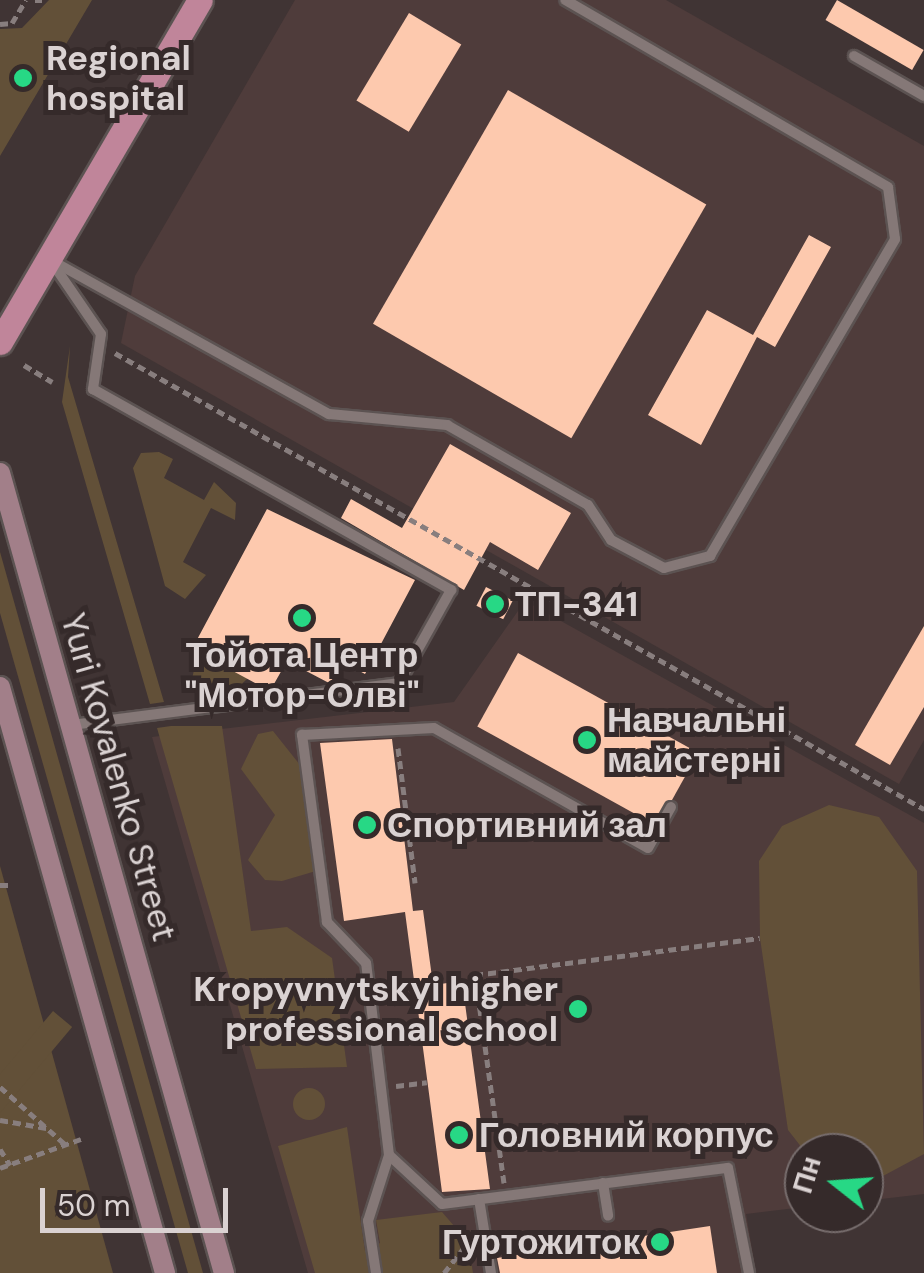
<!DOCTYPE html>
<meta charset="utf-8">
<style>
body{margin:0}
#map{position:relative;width:924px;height:1273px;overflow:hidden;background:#403434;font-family:"DM Sans",sans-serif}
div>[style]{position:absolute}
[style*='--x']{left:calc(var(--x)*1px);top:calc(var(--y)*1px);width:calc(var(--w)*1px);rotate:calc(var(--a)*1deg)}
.built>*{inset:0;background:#4f3c3b}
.green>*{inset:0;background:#625038;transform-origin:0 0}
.round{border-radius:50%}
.building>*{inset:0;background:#fdc9ae;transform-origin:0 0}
.path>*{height:5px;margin-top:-2.5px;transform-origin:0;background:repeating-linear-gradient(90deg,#887e7e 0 8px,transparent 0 13px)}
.roads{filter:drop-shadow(2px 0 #5c5352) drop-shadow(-2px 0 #5c5352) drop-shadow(0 2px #5c5352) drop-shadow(0 -2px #5c5352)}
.service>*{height:10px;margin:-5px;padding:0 5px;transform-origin:5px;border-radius:5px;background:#857877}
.secondary>*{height:20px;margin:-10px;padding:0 10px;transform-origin:10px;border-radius:10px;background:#a27f89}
.primary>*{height:25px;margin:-12.5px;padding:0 12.5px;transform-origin:12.5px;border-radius:12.5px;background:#c0859a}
.dots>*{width:28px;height:28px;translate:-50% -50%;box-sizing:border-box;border:5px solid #352a2a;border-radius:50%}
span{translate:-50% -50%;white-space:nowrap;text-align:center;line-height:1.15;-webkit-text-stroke:10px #352a2a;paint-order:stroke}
.poi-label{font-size:35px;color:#dad2d2;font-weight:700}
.left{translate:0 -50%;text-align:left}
.right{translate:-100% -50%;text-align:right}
.street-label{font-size:35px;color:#dad2d2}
.north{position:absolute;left:784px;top:1133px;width:100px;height:100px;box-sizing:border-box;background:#352a2a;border:2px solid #776d6d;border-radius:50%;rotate:287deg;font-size:28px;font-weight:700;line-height:40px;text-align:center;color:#dad2d2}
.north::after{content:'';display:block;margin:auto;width:35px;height:45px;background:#27d885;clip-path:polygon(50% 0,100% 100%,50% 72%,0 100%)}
.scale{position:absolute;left:40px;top:1188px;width:188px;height:45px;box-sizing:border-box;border:5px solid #dad2d2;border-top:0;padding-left:12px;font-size:30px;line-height:35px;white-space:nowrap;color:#dad2d2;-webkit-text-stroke:8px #352a2a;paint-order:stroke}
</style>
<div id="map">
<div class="built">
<div style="clip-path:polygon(295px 0,666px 0,924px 146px,924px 740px,899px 784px,121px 343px,135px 276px)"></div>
<div style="clip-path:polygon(525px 601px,924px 823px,924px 1194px,864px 1201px,864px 1153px,804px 1153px,804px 1207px,746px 1214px,756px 1273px,308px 1273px,152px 737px,454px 702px)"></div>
</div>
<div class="green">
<div style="clip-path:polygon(49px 0,92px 0,0 156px,0 29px,22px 28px)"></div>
<div style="clip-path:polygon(70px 346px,68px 377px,164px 702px,150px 704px,62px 402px)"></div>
<div style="clip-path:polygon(159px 452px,173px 459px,164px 478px,204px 500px,214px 482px,236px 503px,235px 520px,211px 508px,183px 562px,206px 575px,185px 599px,165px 586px,133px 468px,141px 453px)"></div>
<div style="clip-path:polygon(0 552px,203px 1273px,188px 1273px,0 613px)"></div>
<div style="clip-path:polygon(198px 652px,248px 678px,227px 698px,202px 694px,192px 679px)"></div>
<div style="clip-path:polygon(171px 726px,222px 726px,251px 931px,287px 927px,332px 958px,347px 1067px,256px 1069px,157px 728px)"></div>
<div style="clip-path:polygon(273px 731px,312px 780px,316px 871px,282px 881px,265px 880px,248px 860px,275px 815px,241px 769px,258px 734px)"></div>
<div style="clip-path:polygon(829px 805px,879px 817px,917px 871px,924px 1154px,883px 1176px,864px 1176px,864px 1153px,806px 1153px,788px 1130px,760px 938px,759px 861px,782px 826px)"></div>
<div style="clip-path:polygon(0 866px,113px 1273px,0 1273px)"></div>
<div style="left:53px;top:1011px;width:25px;height:273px;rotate:40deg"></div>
<div class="round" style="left:293px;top:1088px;width:32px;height:32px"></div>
<div style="clip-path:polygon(347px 1127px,365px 1251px,380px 1243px,376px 1220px,442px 1212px,468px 1242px,473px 1273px,315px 1273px,278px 1146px)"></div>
</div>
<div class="building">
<div style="left:837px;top:0;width:100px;height:23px;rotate:30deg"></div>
<div style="left:409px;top:13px;width:61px;height:102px;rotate:31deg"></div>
<div style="left:508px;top:90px;width:229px;height:270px;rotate:30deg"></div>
<div style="clip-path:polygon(809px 235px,831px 247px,775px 347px,757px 337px,701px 445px,648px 415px,707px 310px,753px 335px)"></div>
<div style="clip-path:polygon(450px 444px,571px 513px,538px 570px,490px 542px,464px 590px,341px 518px,351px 499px,402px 528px)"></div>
<div style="clip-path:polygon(267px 509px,415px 580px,365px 674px,346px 664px,329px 683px,287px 661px,270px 691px,192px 649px)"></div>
<div style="left:486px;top:587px;width:30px;height:21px;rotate:27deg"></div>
<div style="clip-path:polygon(924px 626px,924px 707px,890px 765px,855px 745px)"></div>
<div style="left:518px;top:653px;width:206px;height:84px;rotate:29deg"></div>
<div style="clip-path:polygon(392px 739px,413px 911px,423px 910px,433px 985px,462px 981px,490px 1189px,442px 1192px,405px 912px,344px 921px,320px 743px)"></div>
<div style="clip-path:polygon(710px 1226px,717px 1273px,500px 1273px,497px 1258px)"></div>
</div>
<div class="path">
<div style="--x:35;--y:0;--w:7;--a:0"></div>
<div style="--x:0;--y:24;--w:12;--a:-5"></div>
<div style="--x:12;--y:23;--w:27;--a:-59"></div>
<div style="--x:115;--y:353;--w:929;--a:29.41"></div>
<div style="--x:24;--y:365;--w:33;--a:31"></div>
<div style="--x:398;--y:748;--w:136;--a:82.8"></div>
<div style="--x:0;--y:885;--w:9;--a:0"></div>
<div style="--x:396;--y:1086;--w:31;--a:-7"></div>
<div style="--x:0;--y:1087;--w:88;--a:41.3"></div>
<div style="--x:0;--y:1120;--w:47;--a:9.9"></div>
<div style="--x:0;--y:1149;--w:19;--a:58"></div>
<div style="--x:0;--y:1168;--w:86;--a:-19.7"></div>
<div style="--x:504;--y:1183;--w:210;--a:-97.9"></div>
<div style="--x:475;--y:975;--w:287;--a:-7.4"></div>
<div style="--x:444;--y:1273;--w:42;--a:-51.8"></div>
</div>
<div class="roads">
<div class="service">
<div style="--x:854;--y:56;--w:81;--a:29.7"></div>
<div style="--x:49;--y:259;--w:320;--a:29"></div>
<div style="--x:329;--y:414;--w:119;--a:5.3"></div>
<div style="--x:447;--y:425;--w:162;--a:29.6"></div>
<div style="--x:588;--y:505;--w:42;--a:56.7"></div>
<div style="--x:611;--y:540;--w:60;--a:27.8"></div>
<div style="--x:664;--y:568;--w:48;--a:-14.6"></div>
<div style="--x:710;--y:556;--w:367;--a:-59.7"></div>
<div style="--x:895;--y:239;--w:52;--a:-97.7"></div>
<div style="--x:888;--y:187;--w:373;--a:-149.9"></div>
<div style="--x:53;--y:264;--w:85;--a:55.6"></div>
<div style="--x:101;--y:334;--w:56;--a:98.3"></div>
<div style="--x:93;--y:389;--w:411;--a:29.3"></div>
<div style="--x:451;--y:590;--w:107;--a:119.2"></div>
<div style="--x:399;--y:683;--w:331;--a:172.7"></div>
<div style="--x:389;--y:1155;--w:72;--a:42.8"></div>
<div style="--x:442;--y:1204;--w:288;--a:-7.2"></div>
<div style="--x:728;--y:1168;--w:107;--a:78.7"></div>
<div style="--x:603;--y:1183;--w:33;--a:81"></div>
<div style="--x:479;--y:1199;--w:75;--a:80.8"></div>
<div style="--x:376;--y:1273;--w:53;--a:-98.7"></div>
<div style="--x:368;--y:1221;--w:69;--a:-72.3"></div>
<div style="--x:389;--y:1155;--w:193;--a:-96.8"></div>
<div style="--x:366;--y:963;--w:57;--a:-133.6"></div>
<div style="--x:327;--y:922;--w:189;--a:-97.6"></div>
<div style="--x:302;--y:735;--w:132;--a:-3"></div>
<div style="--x:434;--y:728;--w:245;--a:29.3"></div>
<div style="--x:648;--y:848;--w:47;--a:-60.7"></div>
</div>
<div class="secondary">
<div style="--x:0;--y:473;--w:831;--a:74.36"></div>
<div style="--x:0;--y:687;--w:609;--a:74.27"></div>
</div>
<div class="primary">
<div style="--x:0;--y:342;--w:396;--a:-59.7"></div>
</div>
</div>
<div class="dots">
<div style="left:23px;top:78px;background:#27d885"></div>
<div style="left:495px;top:604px;background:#27d885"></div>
<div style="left:302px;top:618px;background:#27d885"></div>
<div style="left:587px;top:740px;background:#27d885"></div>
<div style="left:367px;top:825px;background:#27d885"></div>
<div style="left:578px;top:1009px;background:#27d885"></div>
<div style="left:459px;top:1135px;background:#27d885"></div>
<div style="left:660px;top:1242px;background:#27d885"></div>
</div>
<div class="poi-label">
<span class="left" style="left:46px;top:78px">Regional<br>hospital</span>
<span class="left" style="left:515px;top:604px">ТП-341</span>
<span style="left:302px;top:675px">Тойота Центр<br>"Мотор-Олві"</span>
<span class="left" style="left:607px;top:740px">Навчальні<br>майстерні</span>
<span class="left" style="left:387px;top:825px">Спортивний зал</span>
<span class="right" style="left:558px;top:1009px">Kropyvnytskyi higher<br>professional school</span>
<span class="left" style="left:479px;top:1135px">Головний корпус</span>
<span class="right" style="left:640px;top:1242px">Гуртожиток</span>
</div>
<div class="street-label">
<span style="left:119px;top:777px;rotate:74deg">Yuri Kovalenko Street</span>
</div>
<div class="north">Пн</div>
<div class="scale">50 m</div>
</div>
